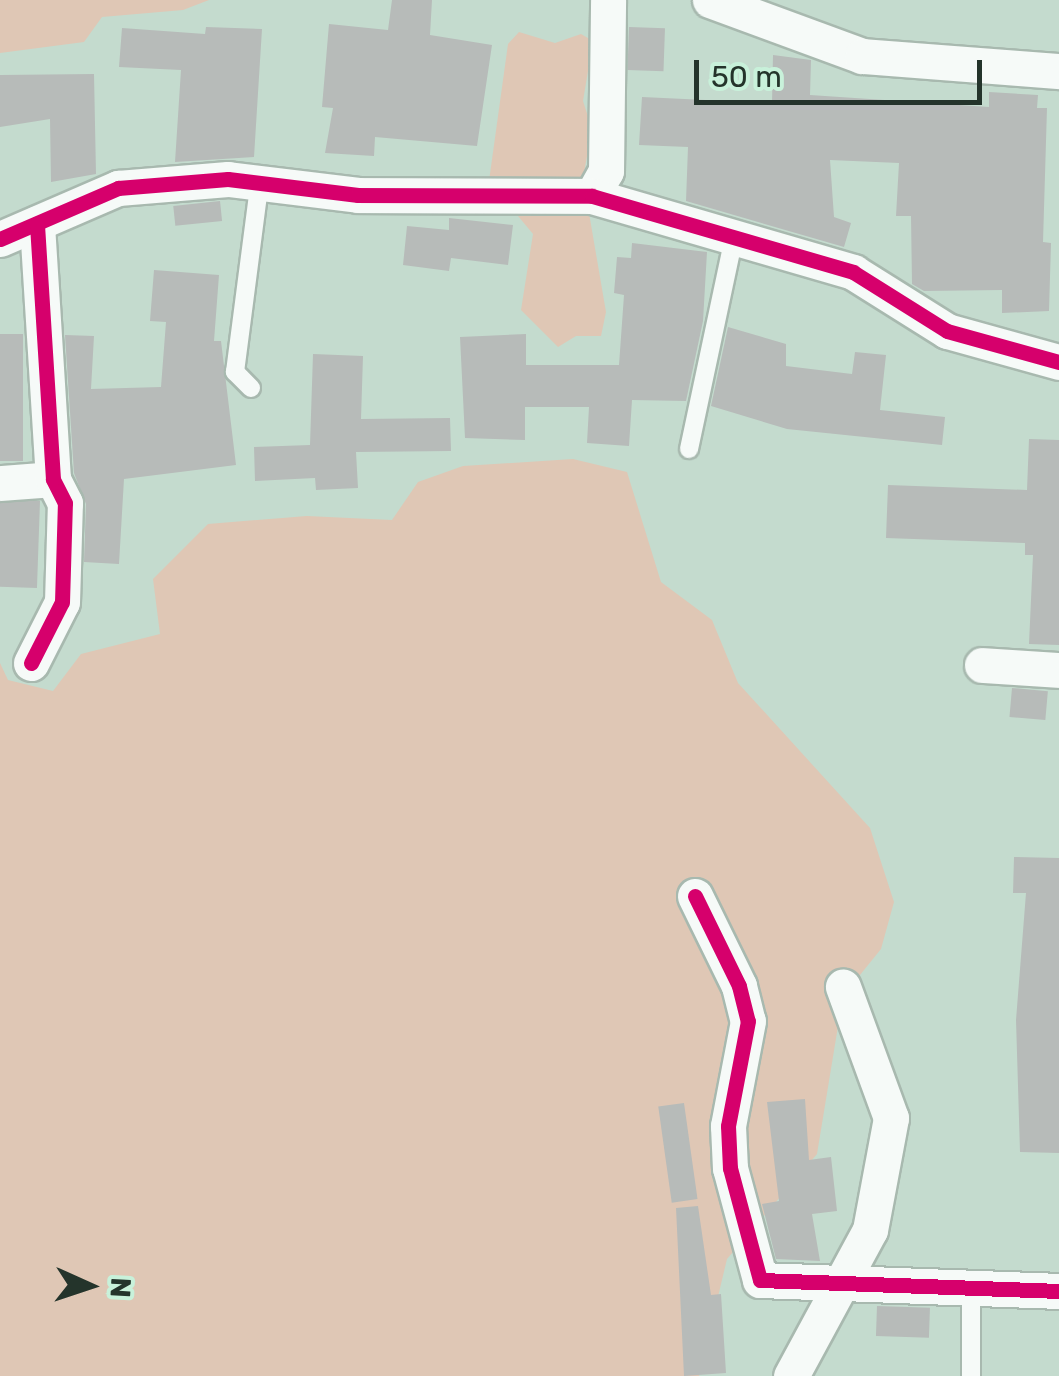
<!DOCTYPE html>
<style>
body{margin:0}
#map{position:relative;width:1059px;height:1376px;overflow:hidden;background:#c4dbce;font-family:Rubik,sans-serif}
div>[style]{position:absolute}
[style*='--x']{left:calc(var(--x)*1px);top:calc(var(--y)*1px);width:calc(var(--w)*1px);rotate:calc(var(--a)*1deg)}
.green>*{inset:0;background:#dfc7b5}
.building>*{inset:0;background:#b7bbb9;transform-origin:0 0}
.roads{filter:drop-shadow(2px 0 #a8b9af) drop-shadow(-2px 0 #a8b9af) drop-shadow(0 2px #a8b9af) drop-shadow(0 -2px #a8b9af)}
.lane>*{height:18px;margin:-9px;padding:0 9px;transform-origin:9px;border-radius:9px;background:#f6faf8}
.street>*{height:35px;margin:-17.5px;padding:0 17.5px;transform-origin:17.5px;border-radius:17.5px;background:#f6faf8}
.cycleway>*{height:15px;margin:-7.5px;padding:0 7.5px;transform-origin:7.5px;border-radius:7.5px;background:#d6006c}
span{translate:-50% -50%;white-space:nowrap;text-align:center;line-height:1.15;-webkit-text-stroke:9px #c8f1da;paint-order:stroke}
.north{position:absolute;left:40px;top:1236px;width:100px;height:100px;-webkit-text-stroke:8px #c8f1da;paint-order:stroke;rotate:93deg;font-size:28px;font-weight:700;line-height:40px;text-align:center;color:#24342b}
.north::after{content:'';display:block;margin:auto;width:35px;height:45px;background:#24342b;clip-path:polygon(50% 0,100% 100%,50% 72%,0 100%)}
.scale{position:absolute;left:694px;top:60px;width:288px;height:45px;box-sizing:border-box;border:5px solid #24342b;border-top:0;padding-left:12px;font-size:30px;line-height:35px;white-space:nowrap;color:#24342b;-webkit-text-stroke:8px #c8f1da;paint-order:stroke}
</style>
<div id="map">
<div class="green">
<div style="clip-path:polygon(0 0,209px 0,183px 10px,102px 17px,84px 42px,0 53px)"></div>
<div style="clip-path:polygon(519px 32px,555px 43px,581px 34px,593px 41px,583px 101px,592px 129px,583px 178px,606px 312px,601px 336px,576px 336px,558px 347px,521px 310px,533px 234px,489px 181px,508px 44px)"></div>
<div style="clip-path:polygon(573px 459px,627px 472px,661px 582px,712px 620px,738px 683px,870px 828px,894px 902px,881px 949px,843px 996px,817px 1154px,727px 1259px,699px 1376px,0 1376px,0 663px,8px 680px,53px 691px,81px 654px,160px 634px,153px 579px,208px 524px,307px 516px,392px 520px,418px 482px,463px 466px)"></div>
</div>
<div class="building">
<div style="clip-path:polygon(392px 0,432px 0,430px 35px,492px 45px,477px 146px,375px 137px,374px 156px,325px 153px,333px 108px,322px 107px,329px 24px,388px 30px)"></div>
<div style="clip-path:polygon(206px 27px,262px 29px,254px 157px,175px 162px,181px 70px,119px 67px,122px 28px,205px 34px)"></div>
<div style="left:629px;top:27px;width:36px;height:43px;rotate:2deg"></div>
<div style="clip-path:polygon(773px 55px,811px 60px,810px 95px,989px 107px,989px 92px,1038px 95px,1037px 108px,1047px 108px,1043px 242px,1051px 243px,1049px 311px,1002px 313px,1002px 290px,924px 291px,912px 284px,911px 216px,896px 216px,899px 163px,830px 160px,834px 217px,851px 223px,844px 247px,686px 201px,688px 147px,639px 145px,642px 97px,772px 103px)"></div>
<div style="clip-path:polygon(94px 74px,96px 174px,51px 182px,50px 119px,0 127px,0 75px)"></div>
<div style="left:220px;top:201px;width:20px;height:47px;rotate:84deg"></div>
<div style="clip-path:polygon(449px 218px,513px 225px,508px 265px,451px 258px,449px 271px,403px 265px,407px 226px,449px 230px)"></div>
<div style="clip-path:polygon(632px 243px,707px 252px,703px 321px,686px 401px,632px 400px,629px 446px,587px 443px,589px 407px,525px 407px,525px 440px,465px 438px,460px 337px,526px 334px,526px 365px,619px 365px,624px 295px,614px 293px,617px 257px,631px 258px)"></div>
<div style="clip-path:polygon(154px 270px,219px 275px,214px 341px,221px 341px,236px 465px,124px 479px,119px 564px,84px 562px,86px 504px,74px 473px,65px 335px,94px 336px,91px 389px,161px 387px,166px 322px,150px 321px)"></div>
<div style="clip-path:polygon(728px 327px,786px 344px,786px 366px,852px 374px,855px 352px,886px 355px,880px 410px,945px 417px,942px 445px,787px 429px,711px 406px)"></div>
<div style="left:0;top:334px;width:23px;height:127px"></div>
<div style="clip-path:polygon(313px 354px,363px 356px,361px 419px,450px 418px,451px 451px,356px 452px,358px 488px,316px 490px,315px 478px,255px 481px,254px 447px,310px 445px)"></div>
<div style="clip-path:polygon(1029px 439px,1059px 440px,1059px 645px,1029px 644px,1033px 555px,1025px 555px,1025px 543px,886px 538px,888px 485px,1027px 490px)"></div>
<div style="left:40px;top:501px;width:87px;height:40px;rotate:92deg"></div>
<div style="left:1012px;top:688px;width:36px;height:29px;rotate:5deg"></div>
<div style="clip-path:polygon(1014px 857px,1059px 858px,1059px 1153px,1020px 1152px,1016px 1020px,1026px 893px,1013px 893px)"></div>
<div style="clip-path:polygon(805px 1099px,809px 1160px,831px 1157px,837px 1211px,812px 1214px,820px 1261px,776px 1259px,762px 1204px,779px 1201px,767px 1102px)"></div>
<div style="left:684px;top:1103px;width:97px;height:26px;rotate:82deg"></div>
<div style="clip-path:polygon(698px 1206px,711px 1295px,721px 1294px,726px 1373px,684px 1376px,676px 1208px)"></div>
<div style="left:877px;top:1306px;width:53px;height:30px;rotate:2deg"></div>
</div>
<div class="roads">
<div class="lane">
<div style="--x:251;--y:388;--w:23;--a:-135"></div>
<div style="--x:235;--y:372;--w:194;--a:-82.6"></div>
<div style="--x:689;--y:449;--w:217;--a:-78"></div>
<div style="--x:971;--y:1290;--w:86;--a:90"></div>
</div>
<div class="street">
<div style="--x:710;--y:0;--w:162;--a:20.2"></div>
<div style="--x:862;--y:56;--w:198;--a:4.4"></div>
<div style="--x:592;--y:196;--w:29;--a:-61"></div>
<div style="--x:606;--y:171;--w:171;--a:-89.3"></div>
<div style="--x:0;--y:239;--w:129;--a:-23.4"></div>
<div style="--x:118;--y:188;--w:110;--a:-4.7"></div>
<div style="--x:228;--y:179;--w:131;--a:7"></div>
<div style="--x:358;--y:195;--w:234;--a:0.2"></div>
<div style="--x:592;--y:196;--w:272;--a:16.2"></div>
<div style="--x:853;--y:272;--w:111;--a:32.1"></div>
<div style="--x:947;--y:331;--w:116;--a:15.5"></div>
<div style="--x:0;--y:483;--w:53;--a:-4.3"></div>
<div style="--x:31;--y:663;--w:68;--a:-63.1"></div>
<div style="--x:62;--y:602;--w:99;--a:-88.3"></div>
<div style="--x:65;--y:503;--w:27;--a:-117"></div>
<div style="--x:53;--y:479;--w:256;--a:-93.6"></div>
<div style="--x:982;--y:665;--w:77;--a:3.7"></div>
<div style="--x:695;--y:896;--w:100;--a:63.9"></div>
<div style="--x:739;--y:986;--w:36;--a:76"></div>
<div style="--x:748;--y:1021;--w:107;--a:100.8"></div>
<div style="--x:728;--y:1126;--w:42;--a:87.3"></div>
<div style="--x:730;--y:1168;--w:116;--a:75"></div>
<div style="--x:760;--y:1280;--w:299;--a:2.1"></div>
<div style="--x:791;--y:1376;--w:166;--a:-61.6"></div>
<div style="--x:870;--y:1230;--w:114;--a:-79.4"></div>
<div style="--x:891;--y:1118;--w:140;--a:-110.1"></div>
</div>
</div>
<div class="cycleway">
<div style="--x:0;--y:239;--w:129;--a:-23.4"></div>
<div style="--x:118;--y:188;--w:110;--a:-4.7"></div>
<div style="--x:228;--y:179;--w:131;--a:7"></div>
<div style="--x:358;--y:195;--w:234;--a:0.2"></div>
<div style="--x:592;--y:196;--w:272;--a:16.2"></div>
<div style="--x:853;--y:272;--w:111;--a:32.1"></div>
<div style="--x:947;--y:331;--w:116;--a:15.5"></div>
<div style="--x:31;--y:663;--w:68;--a:-63.1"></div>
<div style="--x:62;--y:602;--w:99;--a:-88.3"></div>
<div style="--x:65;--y:503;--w:27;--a:-117"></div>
<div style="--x:53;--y:479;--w:256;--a:-93.6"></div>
<div style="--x:695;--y:896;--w:100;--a:63.9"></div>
<div style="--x:739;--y:986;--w:36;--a:76"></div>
<div style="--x:748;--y:1021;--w:107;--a:100.8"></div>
<div style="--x:728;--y:1126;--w:42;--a:87.3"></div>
<div style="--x:730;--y:1168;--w:116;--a:75"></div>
<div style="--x:760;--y:1280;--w:299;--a:2.1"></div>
</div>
<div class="north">N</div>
<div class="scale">50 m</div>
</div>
